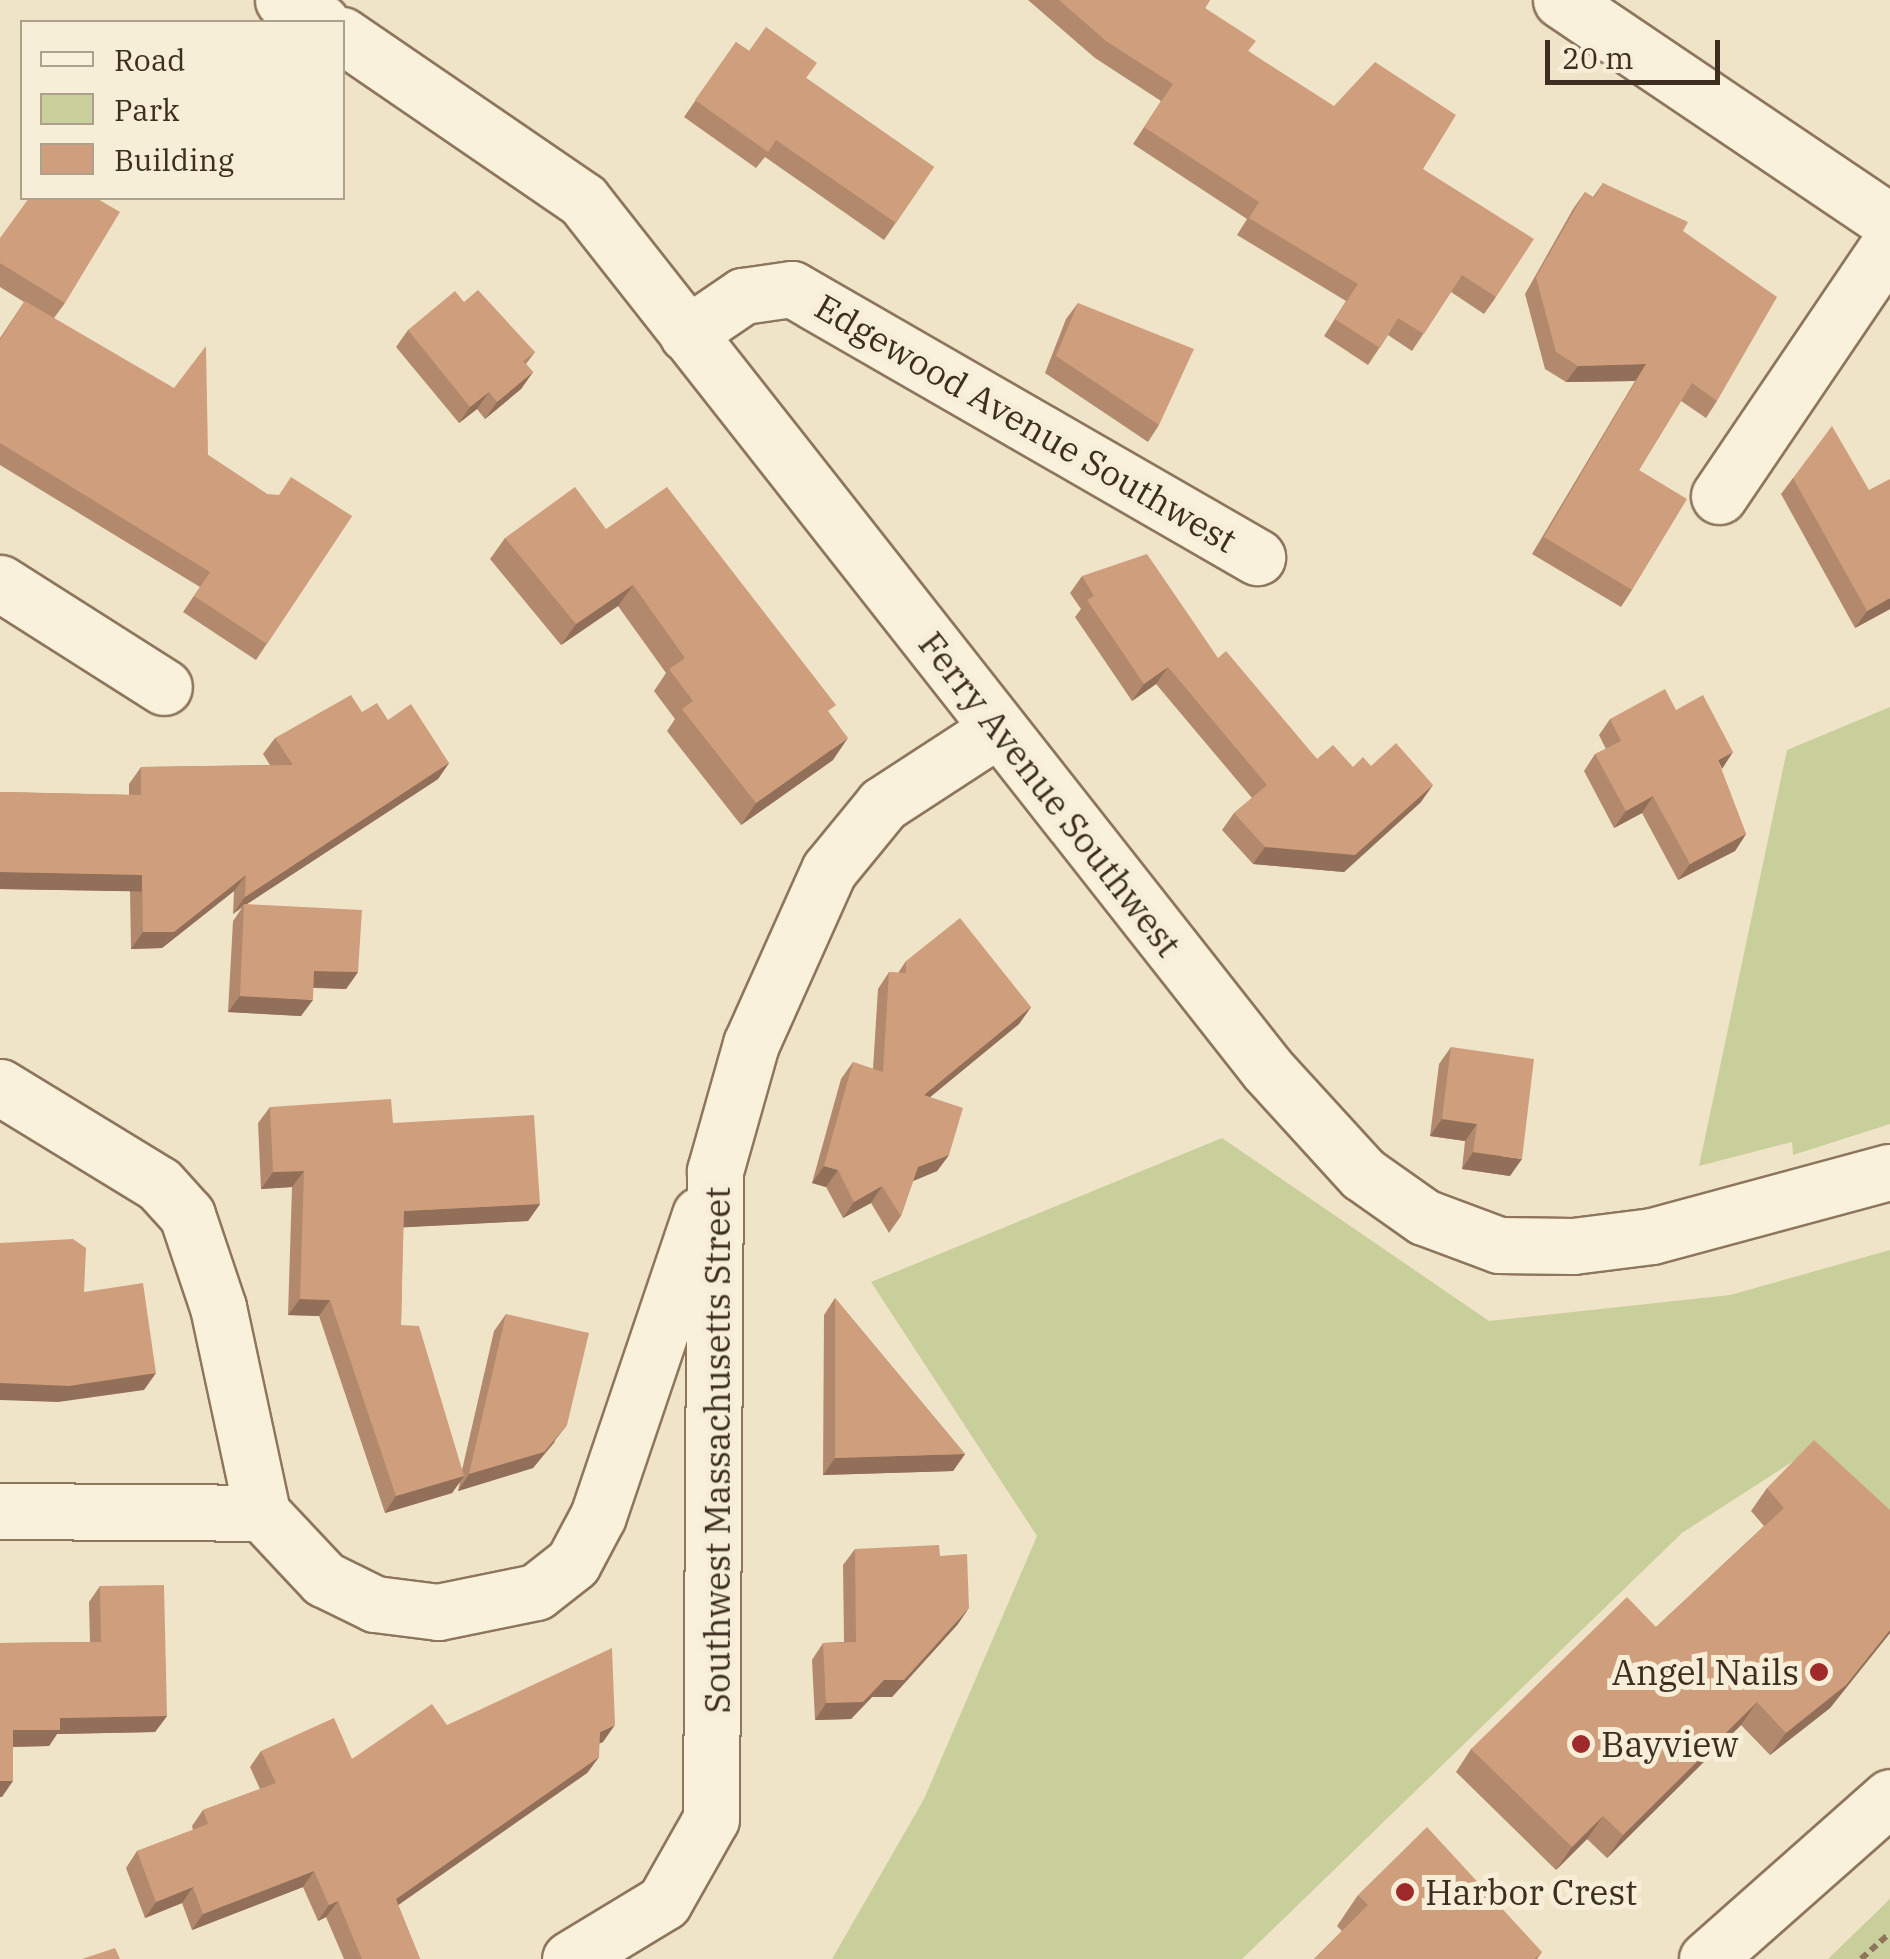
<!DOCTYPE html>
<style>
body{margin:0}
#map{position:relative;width:1890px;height:1959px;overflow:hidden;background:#f0e4c8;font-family:"IBM Plex Serif",serif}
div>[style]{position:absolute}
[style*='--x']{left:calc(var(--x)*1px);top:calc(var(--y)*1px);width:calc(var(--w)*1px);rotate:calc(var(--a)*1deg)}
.green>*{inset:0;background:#c9cf9b}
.path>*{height:6px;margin-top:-3px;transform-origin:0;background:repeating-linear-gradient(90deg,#8d765c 0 8px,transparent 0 13px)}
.roads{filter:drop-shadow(2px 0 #8d765c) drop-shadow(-2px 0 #8d765c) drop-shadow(0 2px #8d765c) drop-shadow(0 -2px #8d765c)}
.minor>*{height:55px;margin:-27.5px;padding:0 27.5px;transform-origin:27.5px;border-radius:27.5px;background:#faf1dc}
.secondary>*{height:55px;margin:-27.5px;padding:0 27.5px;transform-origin:27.5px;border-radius:27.5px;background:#faf1dc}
.wall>*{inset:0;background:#b2896c}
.shaded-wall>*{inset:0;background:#916f58;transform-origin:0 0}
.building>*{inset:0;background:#cf9f7d}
.dots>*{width:28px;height:28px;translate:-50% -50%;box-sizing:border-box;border:5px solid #f7eed8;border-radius:50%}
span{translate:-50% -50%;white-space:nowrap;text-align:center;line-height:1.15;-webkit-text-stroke:10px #f7eed8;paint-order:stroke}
.street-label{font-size:35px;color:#3d2e20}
.poi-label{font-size:35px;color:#3d2e20}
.right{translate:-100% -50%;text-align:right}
.left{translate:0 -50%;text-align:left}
.legend{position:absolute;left:20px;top:20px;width:325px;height:180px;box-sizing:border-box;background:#f7eed8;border:2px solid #ada18e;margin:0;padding:12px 18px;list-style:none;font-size:30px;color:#3d2e20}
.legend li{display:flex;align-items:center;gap:20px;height:50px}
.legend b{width:50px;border:2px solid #ada18e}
.scale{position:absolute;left:1545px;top:40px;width:175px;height:45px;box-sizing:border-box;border:5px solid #3d2e20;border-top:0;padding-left:12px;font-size:30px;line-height:35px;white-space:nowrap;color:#3d2e20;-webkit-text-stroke:8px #f7eed8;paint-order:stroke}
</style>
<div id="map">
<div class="green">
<div style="clip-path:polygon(1890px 707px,1890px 1124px,1793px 1155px,1792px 1142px,1699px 1166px,1787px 750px)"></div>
<div style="clip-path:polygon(1222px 1138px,1489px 1321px,1730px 1295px,1890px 1250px,1890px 1519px,1812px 1449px,1682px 1533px,1242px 1959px,832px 1959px,924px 1799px,1037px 1536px,871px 1282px)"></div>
<div style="clip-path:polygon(1890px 1899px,1890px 1959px,1828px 1959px)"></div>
</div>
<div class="path">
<div style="--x:1861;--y:1959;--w:39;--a:-42"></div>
</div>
<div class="roads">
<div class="minor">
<div style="--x:283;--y:0;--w:44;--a:30.1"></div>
<div style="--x:1561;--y:0;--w:397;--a:34"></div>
<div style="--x:342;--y:35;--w:292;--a:34.4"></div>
<div style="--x:583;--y:200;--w:1106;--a:51.79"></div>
<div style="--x:1267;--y:1069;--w:142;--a:47.6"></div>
<div style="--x:1363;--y:1174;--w:75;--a:35.2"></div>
<div style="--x:1424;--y:1217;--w:80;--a:20.5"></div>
<div style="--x:1499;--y:1245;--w:74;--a:0.8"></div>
<div style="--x:1573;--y:1246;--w:80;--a:-7.2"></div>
<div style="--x:1652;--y:1236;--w:246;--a:-15.1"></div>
<div style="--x:687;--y:334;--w:68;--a:-34.2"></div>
<div style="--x:743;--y:296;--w:49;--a:-8.1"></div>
<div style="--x:792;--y:289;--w:537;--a:29.96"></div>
<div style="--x:1719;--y:496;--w:305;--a:-55.9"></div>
<div style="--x:0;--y:583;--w:194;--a:32.4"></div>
<div style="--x:0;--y:1087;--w:186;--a:31.4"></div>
<div style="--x:159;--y:1184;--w:42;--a:47.9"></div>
<div style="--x:187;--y:1215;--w:97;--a:71.4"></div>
<div style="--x:218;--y:1307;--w:211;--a:77.9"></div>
<div style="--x:0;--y:1511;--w:262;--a:0.4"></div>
<div style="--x:262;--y:1513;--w:91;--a:46.8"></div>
<div style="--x:324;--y:1579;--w:57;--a:26.1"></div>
<div style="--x:375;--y:1604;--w:64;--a:7.2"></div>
<div style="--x:438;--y:1612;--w:100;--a:-11.5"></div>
<div style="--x:536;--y:1592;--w:47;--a:-38.1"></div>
<div style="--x:573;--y:1563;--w:53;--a:-62"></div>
<div style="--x:598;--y:1516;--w:318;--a:-71.3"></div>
<div style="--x:570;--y:1959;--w:110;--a:-31.2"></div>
<div style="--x:664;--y:1902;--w:95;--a:-60.5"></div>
<div style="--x:711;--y:1819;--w:648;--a:-89.65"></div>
<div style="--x:715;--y:1171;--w:132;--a:-74.2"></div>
<div style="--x:751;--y:1044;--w:191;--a:-65.9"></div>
<div style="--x:829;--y:870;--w:85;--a:-50.7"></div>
<div style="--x:883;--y:804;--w:137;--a:-33.1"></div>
</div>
<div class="secondary">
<div style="--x:1707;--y:1959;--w:244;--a:-41.5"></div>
</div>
</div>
<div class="wall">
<div style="clip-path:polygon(1028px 0,1210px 0,1205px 8px,1248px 51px,1423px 169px,1496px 297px,1484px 314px,1451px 292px,1412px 351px,1388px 335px,1368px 365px,1324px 336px,1346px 301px,1237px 235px,1247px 219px,1133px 144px,1161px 101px,1095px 58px)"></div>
<div style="clip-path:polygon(736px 42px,749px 51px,806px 78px,934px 167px,884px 240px,765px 157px,756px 168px,684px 117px)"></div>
<div style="clip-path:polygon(1603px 183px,1683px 231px,1717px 401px,1706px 418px,1681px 401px,1639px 470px,1632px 590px,1621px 607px,1532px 554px,1635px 381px,1566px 382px,1545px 369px,1525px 294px,1573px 209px,1585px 192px,1593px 197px)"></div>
<div style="clip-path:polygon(0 238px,65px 303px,54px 318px,208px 455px,267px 494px,352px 516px,256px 660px,183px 612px,200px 587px,0 465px,0 338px,24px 302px,0 287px)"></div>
<div style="clip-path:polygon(464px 302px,535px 352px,526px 364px,533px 372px,521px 389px,485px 419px,477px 409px,459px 423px,396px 347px,408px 330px)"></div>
<div style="clip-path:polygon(1078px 303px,1159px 425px,1148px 442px,1045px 373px,1066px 319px)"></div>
<div style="clip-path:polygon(1793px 478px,1869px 490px,1890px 609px,1855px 628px,1781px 494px)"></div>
<div style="clip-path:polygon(606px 529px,830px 714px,833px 760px,741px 825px,667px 731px,675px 719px,654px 691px,666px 673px,618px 606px,561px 645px,490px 559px,505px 538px)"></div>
<div style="clip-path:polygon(1082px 576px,1218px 658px,1317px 759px,1353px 767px,1371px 766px,1421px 802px,1344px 872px,1253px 864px,1222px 830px,1234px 813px,1252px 798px,1156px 684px,1132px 701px,1075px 617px,1081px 609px,1070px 593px)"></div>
<div style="clip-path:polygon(1676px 710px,1721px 769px,1746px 834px,1735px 851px,1678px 880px,1642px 813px,1614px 828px,1584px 771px,1595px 754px,1606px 749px,1599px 735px,1610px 719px)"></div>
<div style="clip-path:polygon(362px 712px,388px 720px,449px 763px,438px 779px,247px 904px,358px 972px,346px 989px,313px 988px,301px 1016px,228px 1012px,233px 921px,242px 908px,233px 914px,234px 891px,162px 948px,131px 949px,130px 891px,0 889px,0 792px,129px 795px,129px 784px,141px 767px,270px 765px,263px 754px,275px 738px)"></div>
<div style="clip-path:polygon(906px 961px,1031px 1007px,1019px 1024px,930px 1097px,949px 1155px,937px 1171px,913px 1181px,901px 1216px,889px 1233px,871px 1203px,843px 1218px,826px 1187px,812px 1183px,841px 1079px,853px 1062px,873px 1069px,878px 989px,889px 972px,898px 973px)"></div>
<div style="clip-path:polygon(1451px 1047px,1510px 1176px,1462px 1169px,1465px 1141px,1430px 1136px,1439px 1064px)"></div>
<div style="clip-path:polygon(270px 1107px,393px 1123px,540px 1204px,528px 1221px,403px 1227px,401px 1325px,462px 1470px,494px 1331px,506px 1314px,555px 1442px,533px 1468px,458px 1491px,460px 1482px,452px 1493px,385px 1513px,319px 1316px,288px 1315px,292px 1187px,261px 1189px,258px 1123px)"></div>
<div style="clip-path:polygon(835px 1298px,965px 1454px,953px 1471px,823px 1475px,824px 1315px)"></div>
<div style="clip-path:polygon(1767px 1488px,1890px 1510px,1890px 1633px,1830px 1708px,1770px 1755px,1741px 1725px,1607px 1858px,1587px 1839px,1556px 1870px,1456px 1772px,1471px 1749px,1656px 1627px,1764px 1526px,1751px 1511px)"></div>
<div style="clip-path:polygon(855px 1549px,940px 1556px,958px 1624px,892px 1697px,872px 1697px,851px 1719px,815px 1720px,812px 1660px,823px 1643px,844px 1642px,843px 1565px)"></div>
<div style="clip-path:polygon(100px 1586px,167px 1716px,155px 1732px,57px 1734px,49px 1746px,13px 1747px,2px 1797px,0 1643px,90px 1642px,89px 1602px)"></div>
<div style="clip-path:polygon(447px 1725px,603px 1742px,599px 1743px,599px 1757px,587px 1773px,398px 1905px,420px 1959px,344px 1959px,326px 1917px,318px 1921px,303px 1887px,192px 1930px,182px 1903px,145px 1918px,126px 1868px,137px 1851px,193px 1830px,192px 1826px,203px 1810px,260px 1789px,250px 1767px,261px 1751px,352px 1759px)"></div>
<div style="clip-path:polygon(1358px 1895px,1542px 1952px,1537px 1959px,1314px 1959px,1342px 1931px,1337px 1926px)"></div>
</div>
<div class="shaded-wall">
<div style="clip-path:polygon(1646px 364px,1635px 381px,1566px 382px,1578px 366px)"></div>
<div style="clip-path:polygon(533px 372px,521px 389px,485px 419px,497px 402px)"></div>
<div style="clip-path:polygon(489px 392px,477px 409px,459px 423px,470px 407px)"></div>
<div style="clip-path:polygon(633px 585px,618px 606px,561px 645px,576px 624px)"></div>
<div style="clip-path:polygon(1890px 598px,1890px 609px,1855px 628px,1867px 611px)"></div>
<div style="clip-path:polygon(1168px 667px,1156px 684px,1132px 701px,1144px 684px)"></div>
<div style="clip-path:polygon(848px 738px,833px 760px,741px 825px,756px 803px)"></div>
<div style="clip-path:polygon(1733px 752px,1722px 769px,1718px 760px)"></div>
<div style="clip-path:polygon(449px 763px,438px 779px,244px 906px,244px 904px,233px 914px,245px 897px)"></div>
<div style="clip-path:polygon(1433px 785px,1421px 802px,1344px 872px,1253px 864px,1265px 847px)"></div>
<div style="clip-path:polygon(1653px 796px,1642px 813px,1614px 828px,1626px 811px)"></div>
<div style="clip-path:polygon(1746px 834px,1735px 851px,1678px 880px,1690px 864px)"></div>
<div style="left:0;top:872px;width:142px;height:17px;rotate:1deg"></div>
<div style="clip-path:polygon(246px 875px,234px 891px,162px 948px,131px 949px,143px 932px)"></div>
<div style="clip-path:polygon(314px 971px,358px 972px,346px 989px,303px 987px)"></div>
<div style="clip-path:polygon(240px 996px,313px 1000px,301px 1016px,228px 1012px)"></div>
<div style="clip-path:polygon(1031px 1007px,1019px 1024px,912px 1112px,924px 1095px)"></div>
<div style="clip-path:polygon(1442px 1119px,1477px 1124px,1465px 1141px,1430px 1136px)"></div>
<div style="clip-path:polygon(1473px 1152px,1522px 1159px,1510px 1176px,1462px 1169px)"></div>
<div style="clip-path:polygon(949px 1155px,937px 1171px,906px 1184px,918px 1167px)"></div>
<div style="clip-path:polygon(824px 1166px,838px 1170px,826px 1187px,812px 1183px)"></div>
<div style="clip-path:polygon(304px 1171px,292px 1187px,261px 1189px,273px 1172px)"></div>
<div style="clip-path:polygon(882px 1186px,871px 1203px,843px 1218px,854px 1202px)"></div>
<div style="clip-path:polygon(540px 1204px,528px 1221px,392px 1228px,404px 1211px)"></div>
<div style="clip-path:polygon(300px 1299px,330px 1300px,319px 1316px,288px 1315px)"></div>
<div style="clip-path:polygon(156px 1373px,144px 1390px,58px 1402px,0 1400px,0 1383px)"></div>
<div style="clip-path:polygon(567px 1425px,533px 1468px,458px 1491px,469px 1474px)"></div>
<div style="clip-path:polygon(965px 1454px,953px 1471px,823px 1475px,835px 1458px)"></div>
<div style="clip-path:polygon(464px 1476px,452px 1493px,385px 1513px,396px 1496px)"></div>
<div style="clip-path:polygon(969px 1608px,958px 1624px,892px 1697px,872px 1697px,851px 1719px,815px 1720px,826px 1703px,884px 1680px)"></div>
<div style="clip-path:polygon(1890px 1630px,1890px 1633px,1830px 1708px,1770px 1755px,1786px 1733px)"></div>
<div style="clip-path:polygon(1757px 1702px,1741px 1725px,1607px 1858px,1623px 1835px)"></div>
<div style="clip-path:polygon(167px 1716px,155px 1732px,57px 1734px,49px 1746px,1px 1747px,13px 1730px,60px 1718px)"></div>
<div style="clip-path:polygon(615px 1725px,603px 1742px,589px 1748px,600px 1732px)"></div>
<div style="clip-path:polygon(599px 1757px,587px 1773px,384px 1915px,396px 1899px)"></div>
<div style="clip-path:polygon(0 1781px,13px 1781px,2px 1797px,0 1797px)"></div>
<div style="clip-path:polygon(1603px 1816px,1587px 1839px,1556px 1870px,1572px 1847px)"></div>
<div style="clip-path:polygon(314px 1871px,303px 1887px,192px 1930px,203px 1914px)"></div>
<div style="clip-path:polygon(193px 1887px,182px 1903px,145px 1918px,156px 1902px)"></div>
<div style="clip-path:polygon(338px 1901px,326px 1917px,318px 1921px,329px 1905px)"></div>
</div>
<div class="building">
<div style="clip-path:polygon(1059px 0,1210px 0,1205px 8px,1256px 41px,1248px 51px,1334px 106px,1375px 62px,1456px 115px,1423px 169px,1534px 239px,1496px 297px,1462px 275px,1424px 334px,1398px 318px,1380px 348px,1335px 319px,1358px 284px,1249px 218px,1259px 202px,1144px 127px,1173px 84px,1106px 41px)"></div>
<div style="clip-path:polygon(766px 27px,817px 63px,806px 78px,934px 167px,896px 223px,776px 140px,768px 152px,695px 100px,736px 42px,749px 51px)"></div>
<div style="clip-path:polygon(1603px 183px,1688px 222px,1683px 231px,1777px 297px,1717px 401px,1692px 383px,1639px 470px,1687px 499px,1632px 590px,1544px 537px,1646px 364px,1578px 366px,1556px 352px,1536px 277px,1585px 192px,1594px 198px)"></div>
<div style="clip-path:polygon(29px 198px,96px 198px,120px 212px,65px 303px,0 263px,0 238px)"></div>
<div style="clip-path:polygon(478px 290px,535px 352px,523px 361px,533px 372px,497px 402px,489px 392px,470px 407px,408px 330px,455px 291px,464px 302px)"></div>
<div style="clip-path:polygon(25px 301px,174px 388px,206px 346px,208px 455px,267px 494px,279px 495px,291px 477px,352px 516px,267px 644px,194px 596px,210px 572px,0 443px,0 340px)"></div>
<div style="clip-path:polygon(1078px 303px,1194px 349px,1159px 425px,1056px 356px)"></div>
<div style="clip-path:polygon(1832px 426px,1869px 490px,1890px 479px,1890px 598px,1867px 611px,1793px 478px)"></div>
<div style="clip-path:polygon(575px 487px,606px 529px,667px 487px,836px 705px,828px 711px,848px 738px,756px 803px,682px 709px,693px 701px,669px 669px,685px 658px,633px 585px,576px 624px,505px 538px)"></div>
<div style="clip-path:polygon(1147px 554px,1218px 658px,1226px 651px,1317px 759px,1333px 745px,1353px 767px,1363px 757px,1371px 766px,1396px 743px,1433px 785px,1355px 855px,1265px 847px,1234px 813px,1267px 785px,1168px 667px,1144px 684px,1087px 600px,1094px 596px,1082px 576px)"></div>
<div style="clip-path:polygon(1665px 689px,1676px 710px,1703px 695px,1733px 752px,1718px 760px,1746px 834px,1690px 864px,1653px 796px,1626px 811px,1595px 754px,1621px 741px,1610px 719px)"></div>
<div style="clip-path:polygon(351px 695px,362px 712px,377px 703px,388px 720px,411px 704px,449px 763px,245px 897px,246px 875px,174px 932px,143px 932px,142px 875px,0 872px,0 792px,141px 795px,141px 767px,293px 765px,275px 738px)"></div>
<div style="clip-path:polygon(244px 904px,362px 910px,358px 972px,314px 971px,313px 1000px,240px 996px)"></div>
<div style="clip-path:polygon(960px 918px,1031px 1007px,924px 1095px,963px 1108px,949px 1155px,918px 1167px,901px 1216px,882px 1186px,854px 1202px,838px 1170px,824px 1166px,853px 1062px,883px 1072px,889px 972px,906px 973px,906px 961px)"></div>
<div style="clip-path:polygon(1451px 1047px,1534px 1059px,1522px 1159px,1473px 1152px,1477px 1124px,1442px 1119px)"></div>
<div style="clip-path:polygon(391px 1099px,393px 1123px,534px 1115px,540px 1204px,404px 1211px,401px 1325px,419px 1326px,464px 1476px,396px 1496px,330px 1300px,300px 1299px,304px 1171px,273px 1172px,270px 1107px)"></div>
<div style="clip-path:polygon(73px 1239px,86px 1248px,84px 1292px,143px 1283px,156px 1373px,69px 1386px,0 1383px,0 1243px)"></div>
<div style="clip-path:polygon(835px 1298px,965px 1454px,835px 1458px)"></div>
<div style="clip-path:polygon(506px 1314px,589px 1333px,567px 1425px,544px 1452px,469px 1474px)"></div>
<div style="clip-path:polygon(1814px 1440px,1890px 1510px,1890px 1630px,1846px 1685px,1786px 1733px,1757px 1702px,1623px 1835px,1603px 1816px,1572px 1847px,1471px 1749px,1627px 1597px,1656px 1627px,1784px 1508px,1767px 1488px)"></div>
<div style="clip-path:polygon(939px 1545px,940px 1556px,967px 1554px,969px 1608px,904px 1680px,884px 1680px,863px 1702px,826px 1703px,823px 1643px,856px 1642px,855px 1549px)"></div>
<div style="clip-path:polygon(164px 1585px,167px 1716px,60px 1718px,60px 1730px,13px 1730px,13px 1781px,0 1781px,0 1643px,101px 1642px,100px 1586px)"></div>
<div style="clip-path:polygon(612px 1648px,615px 1725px,600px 1732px,599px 1757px,396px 1899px,420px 1959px,362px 1959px,338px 1901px,329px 1905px,314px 1871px,203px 1914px,193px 1887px,156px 1902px,137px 1851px,208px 1824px,203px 1810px,276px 1783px,261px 1751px,334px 1718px,352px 1759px,432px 1704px,447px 1725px)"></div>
<div style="clip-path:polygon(1427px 1827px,1542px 1952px,1534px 1959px,1314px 1959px,1368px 1905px,1358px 1895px)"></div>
<div style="clip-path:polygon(115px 1948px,120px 1959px,82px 1959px)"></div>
</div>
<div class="dots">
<div style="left:1819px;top:1672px;background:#9e2a2b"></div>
<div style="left:1581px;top:1744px;background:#9e2a2b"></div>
<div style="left:1405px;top:1892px;background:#9e2a2b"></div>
</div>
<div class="street-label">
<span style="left:1026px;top:423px;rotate:30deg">Edgewood Avenue Southwest</span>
<span style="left:1050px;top:794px;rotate:52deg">Ferry Avenue Southwest</span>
<span style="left:717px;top:1450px;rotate:-90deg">Southwest Massachusetts Street</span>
</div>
<div class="poi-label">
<span class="right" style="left:1799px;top:1672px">Angel Nails</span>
<span class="left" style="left:1601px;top:1744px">Bayview</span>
<span class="left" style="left:1425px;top:1892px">Harbor Crest</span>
</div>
<ul class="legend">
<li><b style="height:12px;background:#faf1dc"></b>Road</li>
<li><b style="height:28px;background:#c9cf9b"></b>Park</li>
<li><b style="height:28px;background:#cf9f7d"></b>Building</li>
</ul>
<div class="scale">20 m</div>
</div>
